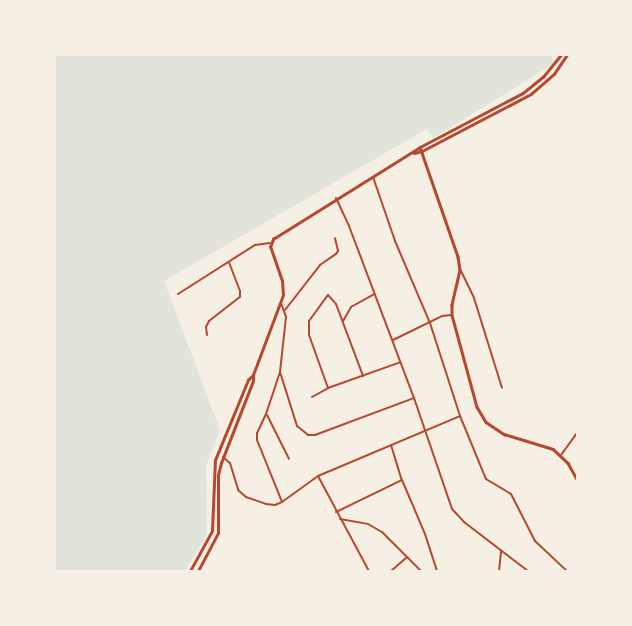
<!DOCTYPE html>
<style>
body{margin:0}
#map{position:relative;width:632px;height:626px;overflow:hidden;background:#f6efe4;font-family:"Varela Round",sans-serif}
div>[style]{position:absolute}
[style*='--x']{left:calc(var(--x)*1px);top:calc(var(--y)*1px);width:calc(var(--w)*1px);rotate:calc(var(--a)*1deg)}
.green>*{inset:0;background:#e2e4dc}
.minor>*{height:2px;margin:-1px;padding:0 1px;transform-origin:1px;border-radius:1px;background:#b5482f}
.tertiary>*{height:2.5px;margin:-1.25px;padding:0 1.25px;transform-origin:1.25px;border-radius:1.25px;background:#b5482f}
.secondary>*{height:2.5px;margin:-1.25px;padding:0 1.25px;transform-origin:1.25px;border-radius:1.25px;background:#b5482f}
span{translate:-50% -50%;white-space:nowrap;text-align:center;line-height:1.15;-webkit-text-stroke:4.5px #f6efe4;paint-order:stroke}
.frame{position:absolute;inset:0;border:56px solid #f6efe4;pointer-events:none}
</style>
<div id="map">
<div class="green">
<div style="clip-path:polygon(55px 55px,550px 55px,555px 63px,433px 138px,427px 129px,164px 281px,220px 430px,206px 466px,207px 535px,185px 571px,55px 571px)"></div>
</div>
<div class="minor">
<div style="--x:373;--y:177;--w:68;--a:71"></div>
<div style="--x:395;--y:241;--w:89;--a:66.9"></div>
<div style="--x:430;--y:323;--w:98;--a:72.1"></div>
<div style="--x:460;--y:416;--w:68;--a:67.6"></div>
<div style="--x:486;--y:479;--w:29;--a:31"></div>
<div style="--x:511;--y:494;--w:53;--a:62.9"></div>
<div style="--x:535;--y:541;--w:44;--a:43.2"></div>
<div style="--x:336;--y:198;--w:31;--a:65"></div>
<div style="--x:349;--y:226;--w:184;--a:69.3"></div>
<div style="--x:414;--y:398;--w:117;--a:71.1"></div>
<div style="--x:452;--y:509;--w:18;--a:47"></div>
<div style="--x:464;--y:522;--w:81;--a:37.4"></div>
<div style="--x:461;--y:271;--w:30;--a:64"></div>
<div style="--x:474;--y:298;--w:94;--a:72.7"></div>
<div style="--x:178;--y:294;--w:91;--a:-32.5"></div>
<div style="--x:255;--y:245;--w:15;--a:-8"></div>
<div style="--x:281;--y:303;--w:15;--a:70"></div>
<div style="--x:286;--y:317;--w:55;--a:96.2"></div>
<div style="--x:280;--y:372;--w:44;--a:108.4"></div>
<div style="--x:266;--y:414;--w:21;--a:115"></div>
<div style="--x:257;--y:433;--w:7;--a:90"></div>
<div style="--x:257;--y:440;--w:67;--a:68"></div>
<div style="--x:285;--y:310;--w:57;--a:-52.1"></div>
<div style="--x:320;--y:265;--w:19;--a:-35"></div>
<div style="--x:336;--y:254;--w:4;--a:-56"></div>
<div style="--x:338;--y:251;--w:13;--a:-103"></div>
<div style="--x:343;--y:321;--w:16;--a:-60"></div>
<div style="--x:351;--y:307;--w:26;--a:-29"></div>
<div style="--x:207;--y:335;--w:8;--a:-97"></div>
<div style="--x:206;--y:327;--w:7;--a:-63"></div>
<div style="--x:209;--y:321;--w:39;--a:-38"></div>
<div style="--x:240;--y:297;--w:6;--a:-90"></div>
<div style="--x:240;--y:291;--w:30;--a:-111"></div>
<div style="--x:393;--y:340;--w:55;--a:-26.1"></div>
<div style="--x:442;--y:316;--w:10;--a:-6"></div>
<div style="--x:280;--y:372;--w:57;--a:72.5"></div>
<div style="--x:297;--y:426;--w:14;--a:39"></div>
<div style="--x:308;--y:435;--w:7;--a:0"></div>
<div style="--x:315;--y:435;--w:106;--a:-20.5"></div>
<div style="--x:328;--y:388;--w:56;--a:-109.7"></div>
<div style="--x:309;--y:335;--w:14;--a:-90"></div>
<div style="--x:309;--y:321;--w:32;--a:-54"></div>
<div style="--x:328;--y:295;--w:12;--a:48"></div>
<div style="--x:336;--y:304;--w:77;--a:69.4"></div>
<div style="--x:312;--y:397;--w:18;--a:-29"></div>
<div style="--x:328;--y:388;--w:77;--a:-19.6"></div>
<div style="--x:267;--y:415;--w:49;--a:63.4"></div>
<div style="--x:391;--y:445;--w:37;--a:73"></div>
<div style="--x:402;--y:480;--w:59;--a:66.9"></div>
<div style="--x:425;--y:534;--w:39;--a:72"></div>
<div style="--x:561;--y:455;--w:27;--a:-54"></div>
<div style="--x:223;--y:457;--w:9;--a:41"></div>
<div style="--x:230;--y:463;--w:28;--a:73"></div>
<div style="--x:238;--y:490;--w:11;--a:41"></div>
<div style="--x:246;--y:497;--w:21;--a:19"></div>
<div style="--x:266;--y:504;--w:9;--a:6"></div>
<div style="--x:275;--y:505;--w:8;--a:-23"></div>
<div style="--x:282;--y:502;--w:44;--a:-35.8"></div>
<div style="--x:318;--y:476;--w:154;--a:-22.9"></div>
<div style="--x:318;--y:476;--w:108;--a:61.8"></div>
<div style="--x:336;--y:512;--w:73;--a:-25.9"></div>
<div style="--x:340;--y:519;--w:28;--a:10"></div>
<div style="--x:368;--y:524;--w:16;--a:30"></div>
<div style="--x:382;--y:532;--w:55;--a:45"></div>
<div style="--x:391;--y:571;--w:21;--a:-41"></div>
<div style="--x:499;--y:571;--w:20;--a:-84"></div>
</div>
<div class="tertiary">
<div style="--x:420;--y:147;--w:116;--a:70.9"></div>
<div style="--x:458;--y:257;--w:13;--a:81"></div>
<div style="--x:460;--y:270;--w:36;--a:103"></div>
<div style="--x:452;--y:305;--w:10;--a:90"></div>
<div style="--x:452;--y:315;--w:95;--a:74.8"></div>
<div style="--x:477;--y:407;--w:17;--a:59"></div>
<div style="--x:486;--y:422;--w:22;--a:34"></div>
<div style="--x:504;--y:434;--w:51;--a:17"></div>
<div style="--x:553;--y:449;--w:21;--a:43"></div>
<div style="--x:568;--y:463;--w:18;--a:61"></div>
</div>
<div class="secondary">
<div style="--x:414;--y:153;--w:8;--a:-14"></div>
<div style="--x:422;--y:151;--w:123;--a:-27.6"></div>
<div style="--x:531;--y:94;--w:30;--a:-41"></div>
<div style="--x:554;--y:74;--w:23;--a:-56"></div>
<div style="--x:190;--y:571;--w:46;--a:-61.2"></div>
<div style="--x:212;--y:531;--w:71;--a:-87.6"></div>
<div style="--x:215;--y:460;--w:87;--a:-67.6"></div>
<div style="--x:248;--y:380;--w:7;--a:-45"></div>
<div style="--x:198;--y:571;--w:43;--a:-62.2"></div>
<div style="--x:218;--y:533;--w:58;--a:-90"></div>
<div style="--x:218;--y:475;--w:12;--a:-76"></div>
<div style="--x:221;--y:463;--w:88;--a:-68.7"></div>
<div style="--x:253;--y:381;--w:6;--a:-90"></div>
<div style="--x:253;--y:375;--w:85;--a:-69.4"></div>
<div style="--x:283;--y:295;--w:14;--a:-94"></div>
<div style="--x:282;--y:281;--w:36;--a:-109"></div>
<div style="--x:270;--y:247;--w:9;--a:-69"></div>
<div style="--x:273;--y:239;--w:173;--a:-32"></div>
<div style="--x:420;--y:147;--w:116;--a:-27.7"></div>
<div style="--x:523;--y:93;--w:26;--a:-39"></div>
<div style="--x:543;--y:77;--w:28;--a:-51"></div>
</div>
<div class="frame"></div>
</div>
